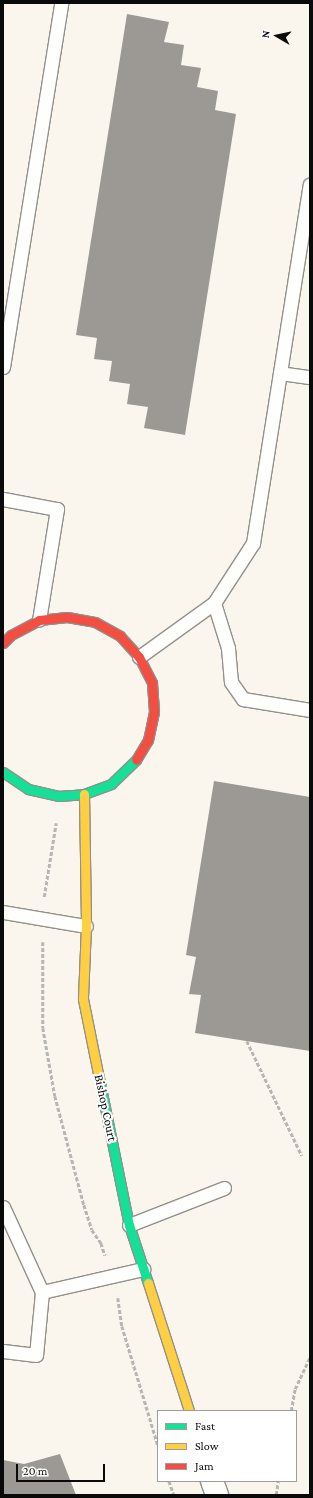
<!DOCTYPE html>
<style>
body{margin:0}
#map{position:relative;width:313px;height:1498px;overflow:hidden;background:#faf6ed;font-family:"Crimson Pro",serif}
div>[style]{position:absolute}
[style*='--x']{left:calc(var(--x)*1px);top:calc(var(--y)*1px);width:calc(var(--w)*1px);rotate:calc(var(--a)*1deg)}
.building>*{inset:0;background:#9c9894}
.path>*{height:2.5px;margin-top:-1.25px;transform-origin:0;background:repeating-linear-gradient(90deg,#b7b6b5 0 4px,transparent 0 6px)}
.roads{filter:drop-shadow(1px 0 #92908c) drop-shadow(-1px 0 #92908c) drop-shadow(0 1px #92908c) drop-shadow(0 -1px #92908c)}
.lane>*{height:13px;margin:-6.5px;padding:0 6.5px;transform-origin:6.5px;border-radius:6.5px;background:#fefefc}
.street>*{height:22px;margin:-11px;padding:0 11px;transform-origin:11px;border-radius:11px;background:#fefefc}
.fast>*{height:9px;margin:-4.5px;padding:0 4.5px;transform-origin:4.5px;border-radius:4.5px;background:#16e098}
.slow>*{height:9px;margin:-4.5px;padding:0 4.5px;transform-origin:4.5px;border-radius:4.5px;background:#ffcf43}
.jam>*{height:9px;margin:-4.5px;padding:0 4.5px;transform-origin:4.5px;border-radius:4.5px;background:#f24e42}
span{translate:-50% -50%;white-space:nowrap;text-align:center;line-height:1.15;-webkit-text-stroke:4px #fff;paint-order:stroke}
.street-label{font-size:13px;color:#0a0a0a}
.frame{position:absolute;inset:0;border:4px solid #0a0a0a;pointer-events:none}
.legend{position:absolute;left:157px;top:1410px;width:140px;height:72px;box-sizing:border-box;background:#fff;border:1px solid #9d9d9d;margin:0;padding:5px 7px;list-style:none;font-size:12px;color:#0a0a0a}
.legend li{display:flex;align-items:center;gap:8px;height:20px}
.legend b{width:20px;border:1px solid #9d9d9d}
.north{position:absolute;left:257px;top:16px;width:40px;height:40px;-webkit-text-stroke:3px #fff;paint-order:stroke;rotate:279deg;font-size:11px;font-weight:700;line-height:16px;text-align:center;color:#0a0a0a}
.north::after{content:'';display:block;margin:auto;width:14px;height:18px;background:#0a0a0a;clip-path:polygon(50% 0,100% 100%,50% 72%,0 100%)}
.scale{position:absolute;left:16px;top:1464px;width:89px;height:18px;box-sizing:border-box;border:2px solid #0a0a0a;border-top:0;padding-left:5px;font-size:12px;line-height:14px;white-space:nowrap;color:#0a0a0a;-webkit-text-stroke:3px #fff;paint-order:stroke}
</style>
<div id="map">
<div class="building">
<div style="clip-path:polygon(127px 14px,169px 22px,164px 42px,184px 45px,181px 65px,201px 68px,197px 87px,218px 91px,215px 110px,236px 114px,185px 435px,144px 428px,148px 407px,127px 404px,130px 384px,109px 381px,112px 361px,94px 359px,97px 338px,76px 335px)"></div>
<div style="clip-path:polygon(214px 781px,310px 797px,310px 1051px,195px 1033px,201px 995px,189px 994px,196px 957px,186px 955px)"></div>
<div style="clip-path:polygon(60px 1454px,76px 1495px,3px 1495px,3px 1460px,24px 1464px)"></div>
</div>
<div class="path">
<div style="--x:44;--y:897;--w:75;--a:-80.8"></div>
<div style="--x:43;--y:942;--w:86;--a:90"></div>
<div style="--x:43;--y:1028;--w:69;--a:80"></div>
<div style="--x:55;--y:1096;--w:113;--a:75.1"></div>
<div style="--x:84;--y:1205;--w:26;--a:72"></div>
<div style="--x:92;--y:1230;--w:16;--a:55"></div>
<div style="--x:101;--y:1243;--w:13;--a:72"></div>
<div style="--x:247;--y:1041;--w:127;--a:64.4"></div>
<div style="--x:118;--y:1298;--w:28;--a:82"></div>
<div style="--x:122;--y:1326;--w:124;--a:73.2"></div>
<div style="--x:291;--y:1411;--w:22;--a:-80"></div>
<div style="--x:295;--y:1389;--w:35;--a:-65"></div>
<div style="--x:169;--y:1481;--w:15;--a:70"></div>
<div style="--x:276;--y:1495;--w:14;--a:-82"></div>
</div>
<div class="roads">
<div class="lane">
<div style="--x:3;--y:367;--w:369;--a:-80.9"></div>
<div style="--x:280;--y:373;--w:30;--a:8"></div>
<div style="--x:3;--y:499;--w:55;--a:10.5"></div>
<div style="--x:57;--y:509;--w:112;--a:99.2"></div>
<div style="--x:214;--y:603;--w:47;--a:72.7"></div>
<div style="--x:228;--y:648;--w:34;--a:85"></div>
<div style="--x:231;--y:682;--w:21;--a:55"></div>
<div style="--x:243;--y:699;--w:68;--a:9.3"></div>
<div style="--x:139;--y:657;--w:92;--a:-35.8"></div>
<div style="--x:214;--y:603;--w:72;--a:-57"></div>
<div style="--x:253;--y:543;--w:363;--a:-81"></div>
<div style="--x:3;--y:912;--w:84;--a:9.6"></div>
<div style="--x:3;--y:1207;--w:94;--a:65.4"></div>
<div style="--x:42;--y:1292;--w:63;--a:95.4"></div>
<div style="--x:36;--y:1355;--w:33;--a:-173"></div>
<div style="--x:129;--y:1225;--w:102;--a:-21.3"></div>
<div style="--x:42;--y:1292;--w:104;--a:-12.8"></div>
</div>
<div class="street">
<div style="--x:212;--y:1481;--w:15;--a:70"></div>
</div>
<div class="fast">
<div style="--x:3;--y:772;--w:30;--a:34"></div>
<div style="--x:28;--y:789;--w:31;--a:13"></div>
<div style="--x:58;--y:796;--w:26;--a:-4"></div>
<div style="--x:84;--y:794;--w:29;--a:-20"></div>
<div style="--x:111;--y:784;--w:35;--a:-44"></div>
<div style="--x:99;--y:1078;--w:150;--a:78.5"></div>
<div style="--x:129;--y:1225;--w:61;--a:71.9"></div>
</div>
<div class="slow">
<div style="--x:84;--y:794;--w:132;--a:89.1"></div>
<div style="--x:86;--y:926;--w:73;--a:92.4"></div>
<div style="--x:83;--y:999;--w:81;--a:78.6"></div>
<div style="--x:148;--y:1283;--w:134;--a:72.2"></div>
</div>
<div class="jam">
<div style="--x:3;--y:643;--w:11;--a:-45"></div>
<div style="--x:11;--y:635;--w:32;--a:-28"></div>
<div style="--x:39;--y:620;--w:28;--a:-6"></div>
<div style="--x:67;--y:617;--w:28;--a:10"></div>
<div style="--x:95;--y:622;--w:29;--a:29"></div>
<div style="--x:120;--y:636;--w:28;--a:48"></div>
<div style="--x:139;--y:657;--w:29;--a:63"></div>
<div style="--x:152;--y:683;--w:29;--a:86"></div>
<div style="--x:154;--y:712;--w:29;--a:102"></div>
<div style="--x:148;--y:740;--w:23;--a:121"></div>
</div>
</div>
<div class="street-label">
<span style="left:105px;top:1108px;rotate:78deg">Bishop Court</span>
</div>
<div class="frame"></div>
<ul class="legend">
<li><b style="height:5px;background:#16e098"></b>Fast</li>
<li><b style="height:5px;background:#ffcf43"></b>Slow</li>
<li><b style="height:5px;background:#f24e42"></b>Jam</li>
</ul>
<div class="north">N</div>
<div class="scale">20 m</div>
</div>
